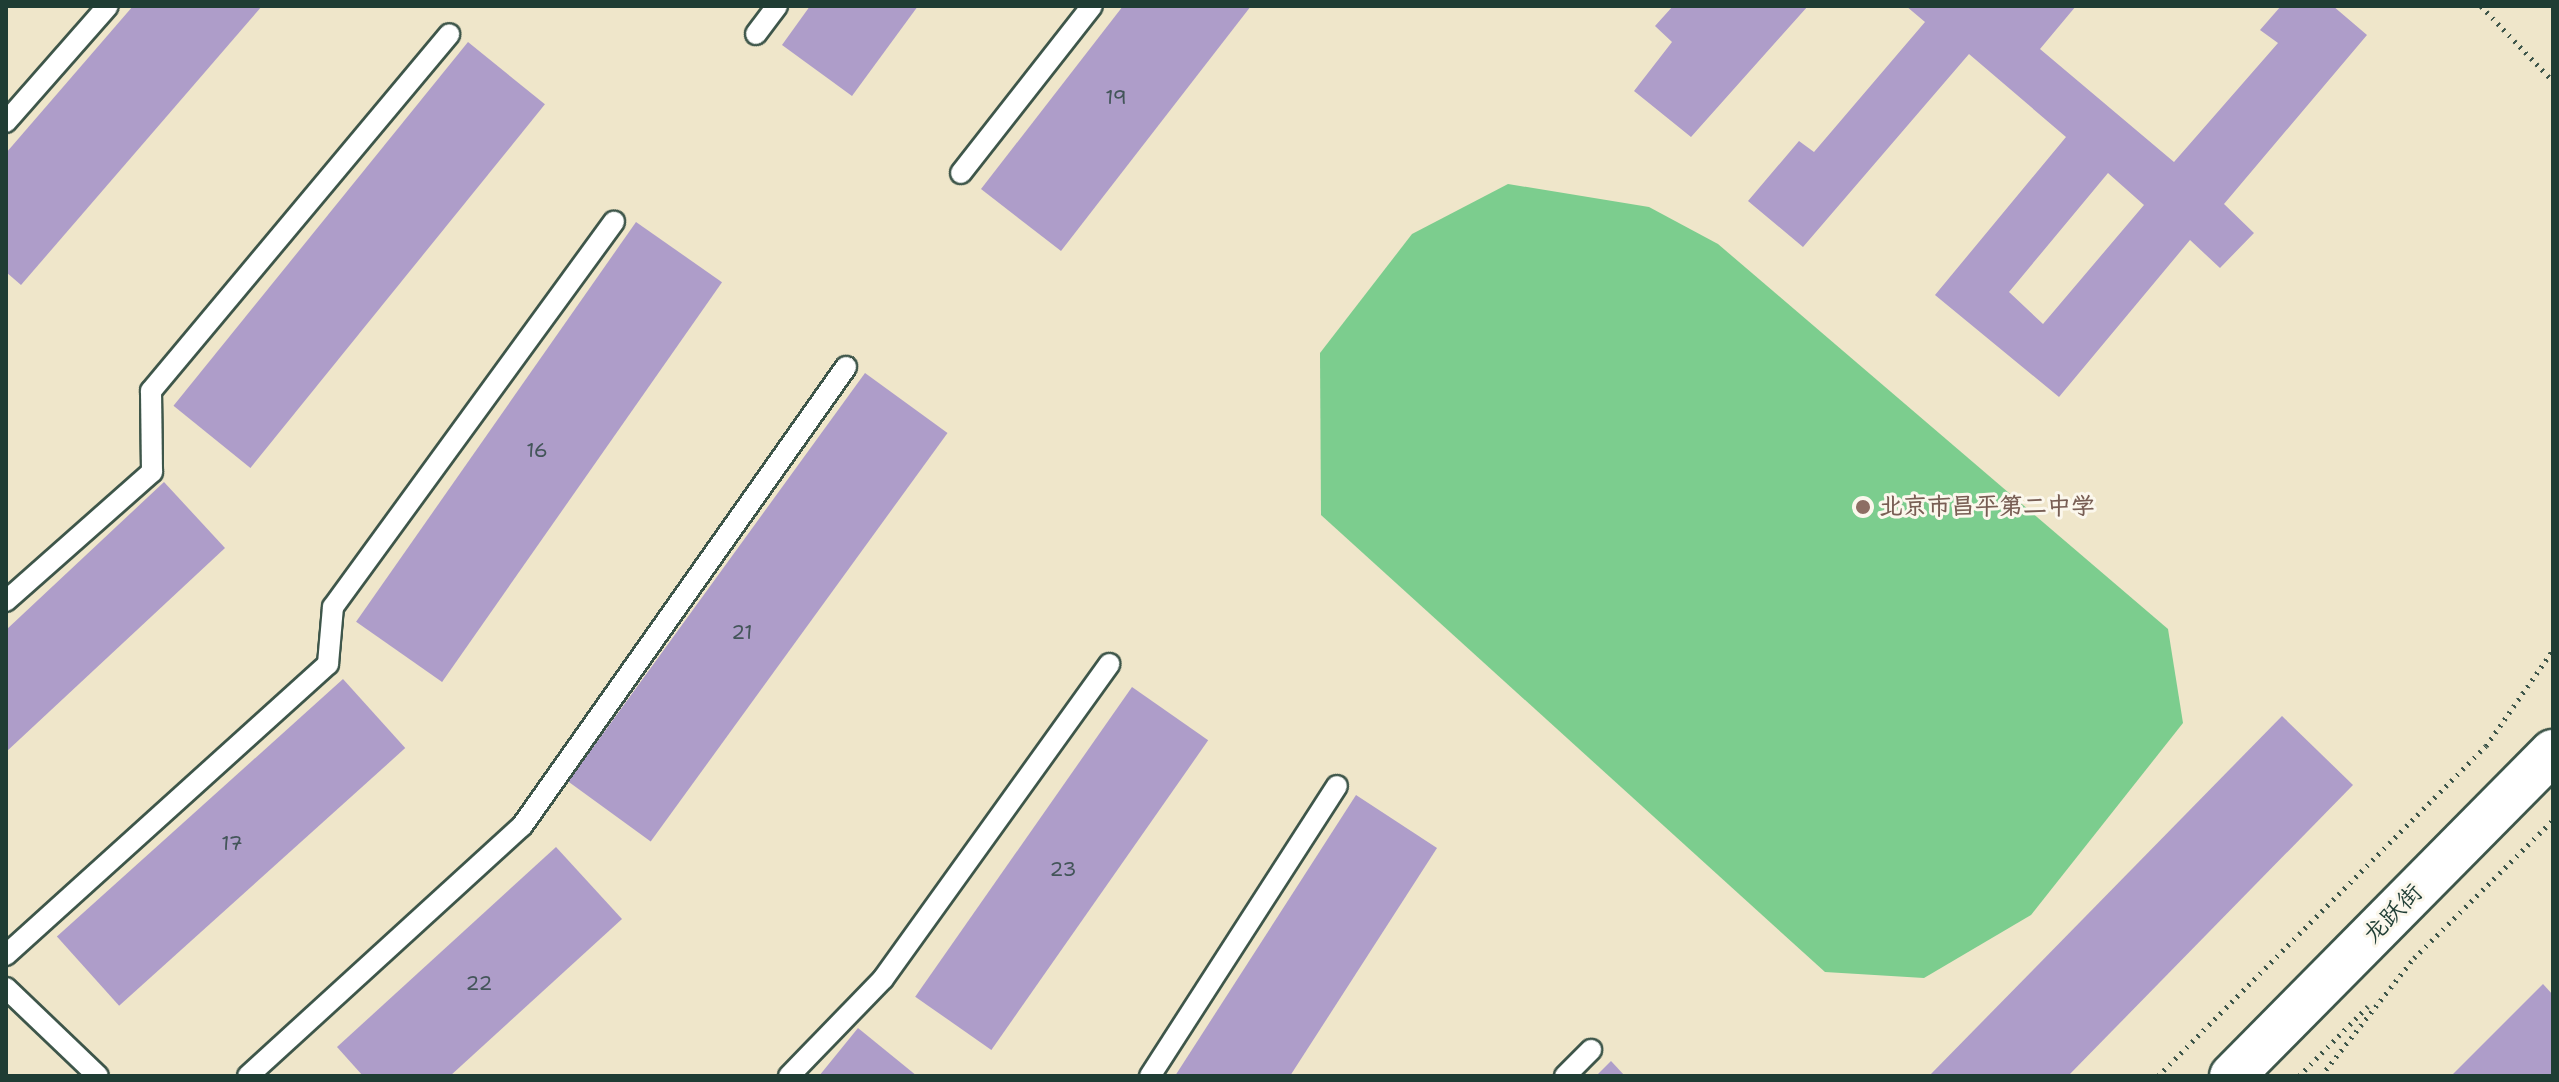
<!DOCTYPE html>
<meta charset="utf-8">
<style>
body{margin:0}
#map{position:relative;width:2559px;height:1082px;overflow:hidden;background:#efe6ca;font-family:"Shantell Sans","LXGW WenKai TC",sans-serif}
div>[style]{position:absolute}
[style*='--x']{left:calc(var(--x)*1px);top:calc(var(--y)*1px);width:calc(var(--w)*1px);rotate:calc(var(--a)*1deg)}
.green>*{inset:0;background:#7ccd8e}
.building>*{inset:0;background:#ae9dc9;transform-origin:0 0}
.path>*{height:5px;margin-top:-2.5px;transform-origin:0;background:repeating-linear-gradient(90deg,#3e564a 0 2px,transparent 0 8px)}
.roads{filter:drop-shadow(2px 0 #3e564a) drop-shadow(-2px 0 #3e564a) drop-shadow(0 2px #3e564a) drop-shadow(0 -2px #3e564a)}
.service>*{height:20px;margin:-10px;padding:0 10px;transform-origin:10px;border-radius:10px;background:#fff}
.tertiary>*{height:44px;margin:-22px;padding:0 22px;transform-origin:22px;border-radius:22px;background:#fff}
.dots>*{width:22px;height:22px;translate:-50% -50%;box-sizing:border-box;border:4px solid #fbf7ec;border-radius:50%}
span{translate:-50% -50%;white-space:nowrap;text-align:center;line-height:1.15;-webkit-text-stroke:6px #fbf7ec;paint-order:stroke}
.number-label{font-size:20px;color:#435559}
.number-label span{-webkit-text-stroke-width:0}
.education-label{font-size:24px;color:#785e54;font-weight:700}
.left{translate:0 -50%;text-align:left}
.street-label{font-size:24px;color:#1f3d34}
.frame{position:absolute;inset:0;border:8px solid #1f3d34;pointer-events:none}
</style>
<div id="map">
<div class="green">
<div style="clip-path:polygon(1508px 184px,1649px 207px,1718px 244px,2168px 629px,2183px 723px,2031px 915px,1924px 978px,1825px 972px,1321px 515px,1320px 353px,1412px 234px)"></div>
</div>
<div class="building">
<div style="clip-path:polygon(133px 6px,262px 6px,21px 285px,6px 272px,6px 153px)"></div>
<div style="clip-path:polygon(810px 6px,918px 6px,852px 96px,782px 45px)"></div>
<div style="clip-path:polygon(1123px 6px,1251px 6px,1061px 251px,981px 189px)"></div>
<div style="clip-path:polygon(1673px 6px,1808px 6px,1691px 137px,1634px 91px,1672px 42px,1655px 26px)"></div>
<div style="clip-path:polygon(evenodd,1906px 6px,2076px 6px,2040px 49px,2174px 162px,2278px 43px,2260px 30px,2281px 6px,2333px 6px,2367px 35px,2224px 204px,2254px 233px,2220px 268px,2190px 240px,2059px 397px,1935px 295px,2066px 137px,1969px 54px,1803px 247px,1748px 201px,1799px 141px,1814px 152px,1925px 22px,1906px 6px,2108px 173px,2144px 205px,2043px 324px,2009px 292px,2108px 173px)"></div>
<div style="left:468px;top:42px;width:99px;height:468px;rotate:39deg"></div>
<div style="left:636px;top:222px;width:105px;height:488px;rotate:35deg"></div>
<div style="left:865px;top:373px;width:102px;height:505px;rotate:36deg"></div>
<div style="clip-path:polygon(164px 482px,225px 548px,6px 752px,6px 630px)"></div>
<div style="left:343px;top:679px;width:93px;height:385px;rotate:48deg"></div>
<div style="left:1132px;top:687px;width:93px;height:378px;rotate:35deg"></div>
<div style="clip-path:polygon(2282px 716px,2353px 785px,2068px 1076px,1929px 1076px)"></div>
<div style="clip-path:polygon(1356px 795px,1437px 848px,1290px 1076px,1175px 1076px)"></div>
<div style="clip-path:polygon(556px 847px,622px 919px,450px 1076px,363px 1076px,337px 1047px)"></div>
<div style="clip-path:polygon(2543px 984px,2553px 995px,2553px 1076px,2451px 1076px)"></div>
<div style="clip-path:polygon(858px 1028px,917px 1076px,819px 1076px)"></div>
<div style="clip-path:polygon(1611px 1061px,1625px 1076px,1596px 1076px)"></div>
</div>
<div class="path">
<div style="--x:2481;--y:6;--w:104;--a:46.2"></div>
<div style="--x:2158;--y:1076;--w:465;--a:-45.2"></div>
<div style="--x:2486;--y:746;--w:117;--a:-55.1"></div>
<div style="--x:2299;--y:1076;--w:98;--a:-45.4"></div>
<div style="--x:2321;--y:1076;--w:150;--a:-51.8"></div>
<div style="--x:2414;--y:958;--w:196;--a:-44.8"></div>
</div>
<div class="roads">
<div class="service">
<div style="--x:756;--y:34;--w:35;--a:-53"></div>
<div style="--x:6;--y:122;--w:154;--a:-48.7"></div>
<div style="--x:961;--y:173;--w:212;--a:-51.9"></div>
<div style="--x:6;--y:601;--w:195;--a:-41.5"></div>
<div style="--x:152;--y:472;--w:81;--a:-90.7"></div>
<div style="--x:151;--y:391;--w:465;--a:-50.1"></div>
<div style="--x:6;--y:955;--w:434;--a:-42.1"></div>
<div style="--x:328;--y:664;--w:57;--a:-85"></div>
<div style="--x:333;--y:607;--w:477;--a:-53.9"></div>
<div style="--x:6;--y:988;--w:127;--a:43.7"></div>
<div style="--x:248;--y:1076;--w:371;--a:-42.4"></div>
<div style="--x:522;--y:826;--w:562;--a:-54.78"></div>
<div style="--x:789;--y:1076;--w:135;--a:-45.9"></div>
<div style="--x:883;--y:979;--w:388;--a:-54.3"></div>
<div style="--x:1150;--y:1076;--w:345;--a:-57.2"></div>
<div style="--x:1565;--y:1076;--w:37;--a:-45"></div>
</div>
<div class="tertiary">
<div style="--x:2232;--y:1076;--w:456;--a:-45.3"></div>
</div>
</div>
<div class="dots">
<div style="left:1863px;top:507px;background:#8d6e63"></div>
</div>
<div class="number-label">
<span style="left:1116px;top:97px">19</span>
<span style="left:537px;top:450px">16</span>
<span style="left:742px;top:632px">21</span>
<span style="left:232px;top:843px">17</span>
<span style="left:1063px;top:869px">23</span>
<span style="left:479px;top:983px">22</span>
</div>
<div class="education-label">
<span class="left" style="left:1879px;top:507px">北京市昌平第二中学</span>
</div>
<div class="street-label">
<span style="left:2393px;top:914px;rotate:-45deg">龙跃街</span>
</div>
<div class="frame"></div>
</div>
